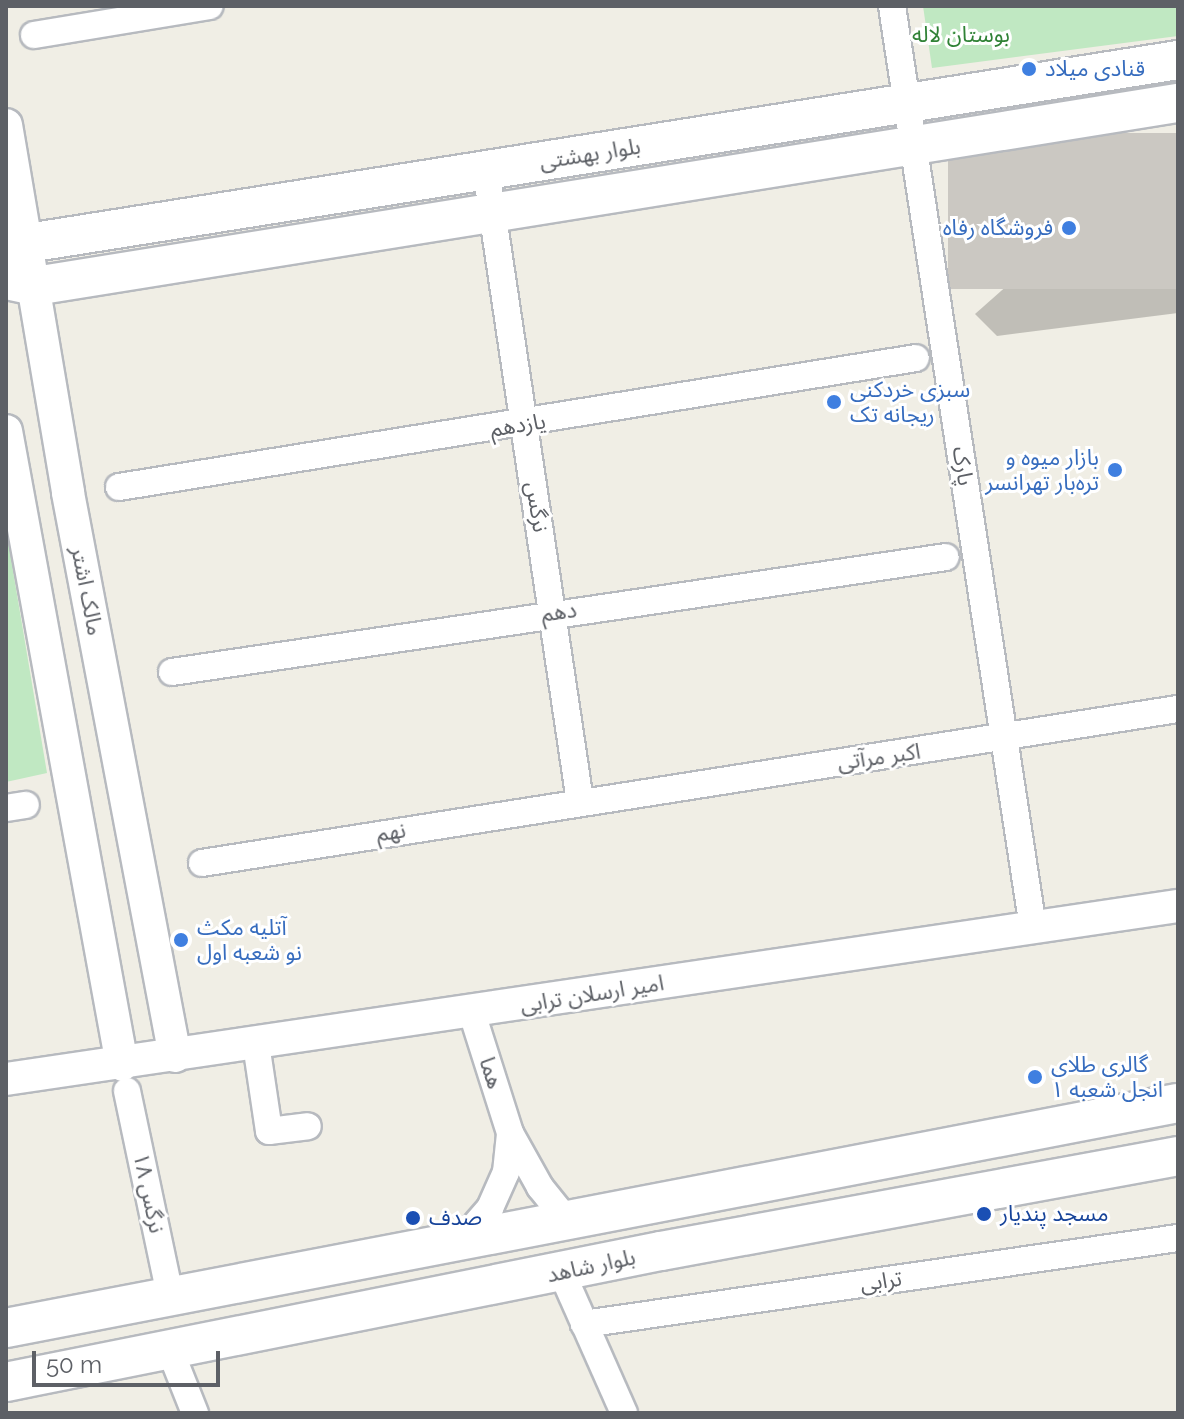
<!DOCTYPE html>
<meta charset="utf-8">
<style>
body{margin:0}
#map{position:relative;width:1184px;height:1419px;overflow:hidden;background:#f0eee5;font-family:Raleway,"Noto Sans Arabic",sans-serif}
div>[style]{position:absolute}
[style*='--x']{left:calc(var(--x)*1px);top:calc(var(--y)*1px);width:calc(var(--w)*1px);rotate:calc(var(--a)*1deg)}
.green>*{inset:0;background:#c0e8c2}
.shadow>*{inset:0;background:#0003}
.building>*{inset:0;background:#cbc8c2;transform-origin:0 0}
.roads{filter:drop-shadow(2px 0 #b7babf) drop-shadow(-2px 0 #b7babf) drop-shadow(0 2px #b7babf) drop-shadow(0 -2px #b7babf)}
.minor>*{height:26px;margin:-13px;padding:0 13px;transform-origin:13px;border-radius:13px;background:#fff}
.tertiary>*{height:32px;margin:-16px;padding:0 16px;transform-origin:16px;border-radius:16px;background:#fff}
.secondary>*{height:38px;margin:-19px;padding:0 19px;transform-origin:19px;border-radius:19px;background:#fff}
.dots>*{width:22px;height:22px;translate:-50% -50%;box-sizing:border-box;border:4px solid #fff;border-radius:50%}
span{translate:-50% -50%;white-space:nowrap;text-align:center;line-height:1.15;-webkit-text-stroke:6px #fff;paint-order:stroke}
.park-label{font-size:22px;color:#308236}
.shop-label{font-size:22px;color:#366cbe}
.left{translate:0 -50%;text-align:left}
.right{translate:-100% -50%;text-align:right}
.street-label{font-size:22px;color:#5d6066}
.transit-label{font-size:22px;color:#164399}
.frame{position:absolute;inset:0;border:8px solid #5d6066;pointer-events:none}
.scale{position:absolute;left:32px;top:1351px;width:188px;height:36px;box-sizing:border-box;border:4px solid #5d6066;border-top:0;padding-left:10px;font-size:24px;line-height:28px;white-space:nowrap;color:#5d6066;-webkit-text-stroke:6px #fff;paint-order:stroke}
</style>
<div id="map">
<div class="green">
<div style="clip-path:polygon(923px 6px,1178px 6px,1178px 36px,932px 68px)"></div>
<div style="clip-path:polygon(6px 529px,47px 773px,6px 782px)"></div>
</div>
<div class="shadow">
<div style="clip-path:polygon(1178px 135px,1178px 313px,997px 336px,975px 314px)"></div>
</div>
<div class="building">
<div style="left:1178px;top:133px;width:156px;height:230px;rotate:90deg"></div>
</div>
<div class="roads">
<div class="minor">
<div style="--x:892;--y:6;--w:932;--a:81.3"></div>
<div style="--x:34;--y:35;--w:178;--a:-9.4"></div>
<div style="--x:486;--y:170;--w:638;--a:81.53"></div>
<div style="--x:119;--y:487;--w:807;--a:-9.19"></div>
<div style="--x:172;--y:672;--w:782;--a:-8.45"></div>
<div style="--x:6;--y:808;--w:20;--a:-9"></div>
<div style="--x:202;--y:863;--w:988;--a:-8.97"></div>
<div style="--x:472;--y:1013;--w:126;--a:72.4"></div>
<div style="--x:510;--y:1133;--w:62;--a:60.9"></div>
<div style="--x:540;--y:1187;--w:40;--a:51"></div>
<div style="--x:256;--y:1044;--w:88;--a:81.5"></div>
<div style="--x:269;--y:1131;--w:39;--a:-7"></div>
<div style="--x:127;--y:1091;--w:208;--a:78.1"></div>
<div style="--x:464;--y:1238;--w:40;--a:-49"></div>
<div style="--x:490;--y:1208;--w:39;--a:-66"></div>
<div style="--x:506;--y:1172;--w:39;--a:-84"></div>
<div style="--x:562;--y:1273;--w:153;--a:66.1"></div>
<div style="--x:584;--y:1324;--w:600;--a:-8.24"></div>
<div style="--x:170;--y:1350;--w:68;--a:68.4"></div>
</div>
<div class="tertiary">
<div style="--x:6;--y:125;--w:373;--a:80.4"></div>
<div style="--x:68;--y:493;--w:573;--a:79.24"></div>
<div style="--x:6;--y:431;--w:644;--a:79.62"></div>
<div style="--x:6;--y:1079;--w:1185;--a:-8.4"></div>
</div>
<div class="secondary">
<div style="--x:6;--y:256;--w:26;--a:-31"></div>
<div style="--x:28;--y:243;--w:1164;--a:-9.04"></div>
<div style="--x:6;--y:280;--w:30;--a:12"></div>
<div style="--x:35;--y:286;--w:1158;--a:-9.1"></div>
<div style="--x:6;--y:1328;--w:1193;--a:-10.87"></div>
<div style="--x:6;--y:1382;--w:668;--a:-11.31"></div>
<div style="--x:661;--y:1251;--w:526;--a:-10.41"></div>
</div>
</div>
<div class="dots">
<div style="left:1029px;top:69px;background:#3f7fe0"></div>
<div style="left:1069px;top:228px;background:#3f7fe0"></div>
<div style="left:834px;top:402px;background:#3f7fe0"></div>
<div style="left:1115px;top:470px;background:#3f7fe0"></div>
<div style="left:181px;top:940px;background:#3f7fe0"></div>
<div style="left:1035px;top:1077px;background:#3f7fe0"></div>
<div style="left:984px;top:1214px;background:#1a4fb4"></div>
<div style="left:413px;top:1218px;background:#1a4fb4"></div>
</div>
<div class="park-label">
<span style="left:961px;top:35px">بوستان لاله</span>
</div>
<div class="shop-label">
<span class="left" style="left:1045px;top:69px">قنادی میلاد</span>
<span class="right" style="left:1053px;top:228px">فروشگاه رفاه</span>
<span class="left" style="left:850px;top:402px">سبزی خردکنی<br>ریجانه تک</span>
<span class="right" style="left:1099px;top:470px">بازار میوه و<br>تره‌بار تهرانسر</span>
<span class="left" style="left:197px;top:940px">آتلیه مکث<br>نو شعبه اول</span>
<span class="left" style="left:1051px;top:1077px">گالری طلای<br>انجل شعبه ۱</span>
</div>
<div class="street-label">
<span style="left:590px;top:154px;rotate:-9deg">بلوار بهشتی</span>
<span style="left:518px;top:425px;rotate:-9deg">یازدهم</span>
<span style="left:963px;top:466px;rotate:81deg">پارک</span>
<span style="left:537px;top:507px;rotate:81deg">نرگس</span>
<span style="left:87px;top:591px;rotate:79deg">مالک اشتر</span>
<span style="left:559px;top:612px;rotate:-8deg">دهم</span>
<span style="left:879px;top:757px;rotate:-8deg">اکبر مرآتی</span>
<span style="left:391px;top:832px;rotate:-9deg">نهم</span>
<span style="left:592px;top:994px;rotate:-9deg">امیر ارسلان ترابی</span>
<span style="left:491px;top:1073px;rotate:72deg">هما</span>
<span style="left:149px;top:1193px;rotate:78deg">نرگس ۱۸</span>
<span style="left:591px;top:1266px;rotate:-12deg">بلوار شاهد</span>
<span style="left:881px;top:1281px;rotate:-8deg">ترابی</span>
</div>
<div class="transit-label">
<span class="left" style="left:1000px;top:1214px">مسجد پندیار</span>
<span class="left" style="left:429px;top:1218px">صدف</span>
</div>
<div class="frame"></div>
<div class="scale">50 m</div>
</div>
